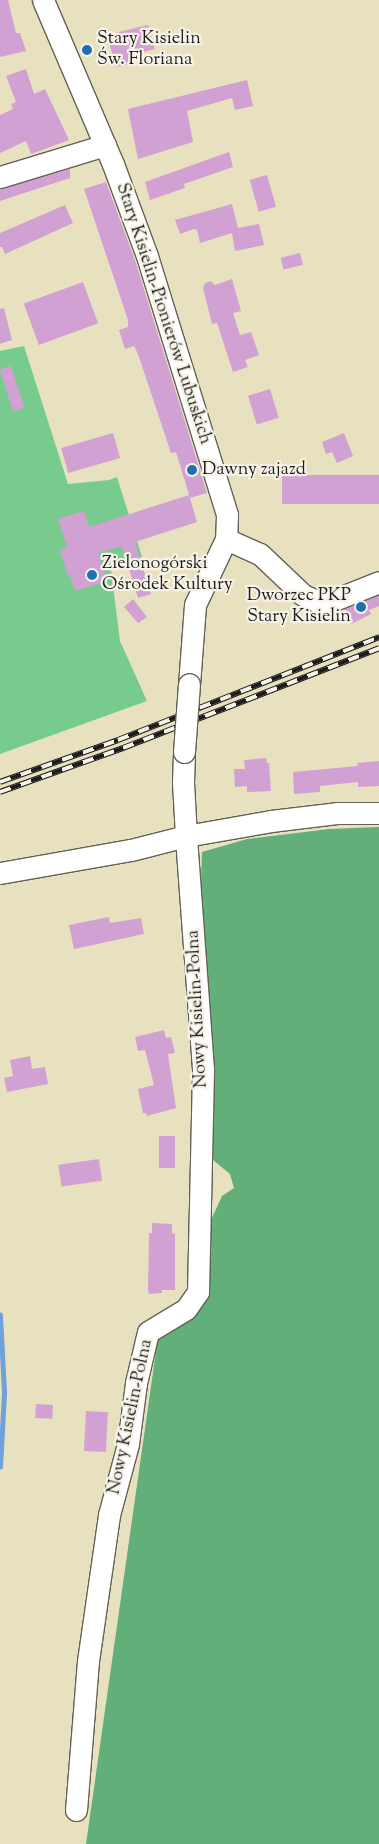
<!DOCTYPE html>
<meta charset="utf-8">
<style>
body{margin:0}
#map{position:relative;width:379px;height:1844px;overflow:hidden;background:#e8e1bf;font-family:"Sorts Mill Goudy",serif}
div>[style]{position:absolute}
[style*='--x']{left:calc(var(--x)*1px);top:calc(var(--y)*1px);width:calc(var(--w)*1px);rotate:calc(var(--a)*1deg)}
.green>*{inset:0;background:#78cb8e}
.forest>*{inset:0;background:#62af79}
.stream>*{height:4.5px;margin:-2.25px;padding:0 2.25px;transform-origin:2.25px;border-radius:2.25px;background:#70a1db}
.building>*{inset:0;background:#d1a1d4;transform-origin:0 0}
.roads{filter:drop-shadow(1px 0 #636155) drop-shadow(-1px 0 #636155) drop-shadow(0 1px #636155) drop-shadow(0 -1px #636155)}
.minor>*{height:21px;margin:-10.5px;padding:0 10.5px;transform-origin:10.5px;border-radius:10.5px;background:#fff}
.rail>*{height:5.5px;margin-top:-2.75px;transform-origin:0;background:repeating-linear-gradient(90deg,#f7f3e8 0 11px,#1c1c1c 0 22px);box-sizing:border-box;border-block:1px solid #1c1c1c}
.bridges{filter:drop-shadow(1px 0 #636155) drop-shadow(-1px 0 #636155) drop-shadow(0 1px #636155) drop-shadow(0 -1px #636155)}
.minor-bridge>*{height:21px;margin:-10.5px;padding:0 10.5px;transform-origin:10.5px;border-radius:10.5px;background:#fff}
.dots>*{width:14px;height:14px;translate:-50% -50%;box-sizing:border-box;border:2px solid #f7f3e8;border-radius:50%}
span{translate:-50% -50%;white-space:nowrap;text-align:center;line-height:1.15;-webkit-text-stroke:4.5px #f7f3e8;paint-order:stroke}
.poi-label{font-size:18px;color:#1c1c1c}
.left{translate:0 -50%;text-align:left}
.right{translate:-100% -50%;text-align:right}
.street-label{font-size:18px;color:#1c1c1c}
</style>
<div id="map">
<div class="green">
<div style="clip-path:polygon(24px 346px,68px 484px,109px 480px,117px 477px,142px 557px,110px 562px,120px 641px,147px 701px,0 754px,0 351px)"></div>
</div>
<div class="forest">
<div style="clip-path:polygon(379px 827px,379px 1844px,86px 1844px,158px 1337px,208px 1262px,211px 1220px,222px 1196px,234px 1188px,230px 1174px,213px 1160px,209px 1144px,212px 1052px,201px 881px,202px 852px,247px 839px,329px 829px)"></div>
</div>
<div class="stream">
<div style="--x:0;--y:1467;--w:75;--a:-86.9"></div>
<div style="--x:4;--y:1392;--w:77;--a:-93"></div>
</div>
<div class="building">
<div style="clip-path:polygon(0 0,8px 0,16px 33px,20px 33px,26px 51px,0 57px)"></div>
<div style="clip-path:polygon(148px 25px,155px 49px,128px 56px,130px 64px,116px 67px,107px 35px)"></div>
<div style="clip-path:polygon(26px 69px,34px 94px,45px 89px,69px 140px,31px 154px,26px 141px,0 153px,0 115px,13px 109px,11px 104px,16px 102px,6px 76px)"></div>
<div style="clip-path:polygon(247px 80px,253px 106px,235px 110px,232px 98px,187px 111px,193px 142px,138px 159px,128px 109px)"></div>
<div style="clip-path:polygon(229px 152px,233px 167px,184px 184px,185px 188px,150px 200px,145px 182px)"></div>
<div style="clip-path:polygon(70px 169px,70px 178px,0 201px,0 189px)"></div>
<div style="left:267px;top:175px;width:33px;height:18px;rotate:74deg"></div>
<div style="clip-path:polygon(106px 182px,135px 260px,207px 493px,190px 498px,176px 452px,171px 453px,138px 354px,134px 346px,125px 349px,119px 330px,128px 327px,128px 320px,84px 189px)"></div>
<div style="clip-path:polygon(232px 204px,238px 228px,259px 224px,264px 245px,235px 251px,232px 233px,200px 243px,197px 230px,194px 229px,180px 234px,175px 220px)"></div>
<div style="clip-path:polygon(65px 205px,73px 223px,5px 254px,2px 247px,0 247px,0 233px)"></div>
<div style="left:300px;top:253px;width:12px;height:20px;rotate:76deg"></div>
<div style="clip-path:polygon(232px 279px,241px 311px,233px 313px,240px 335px,251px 332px,259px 355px,245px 360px,248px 367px,233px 372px,217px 323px,212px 324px,203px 288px,205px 283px,211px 281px,215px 285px)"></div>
<div style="left:83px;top:282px;width:44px;height:63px;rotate:70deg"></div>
<div style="clip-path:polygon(4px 308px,12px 340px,0 344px,0 309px)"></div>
<div style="left:11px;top:366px;width:44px;height:12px;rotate:72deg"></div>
<div style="left:270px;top:389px;width:30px;height:23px;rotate:73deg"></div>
<div style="left:113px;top:433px;width:26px;height:54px;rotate:74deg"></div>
<div style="clip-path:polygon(344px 433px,353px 456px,337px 463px,332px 452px,326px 454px,322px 442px)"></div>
<div style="left:379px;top:475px;width:29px;height:97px;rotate:90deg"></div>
<div style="clip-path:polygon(189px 495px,197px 522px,135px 542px,151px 594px,138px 598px,122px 546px,98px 553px,107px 581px,75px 591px,70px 575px,68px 576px,60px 550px,67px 547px,58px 519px,84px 511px,89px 527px)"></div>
<div style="clip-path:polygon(379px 595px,379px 606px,369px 610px,371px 614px,351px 624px,344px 609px)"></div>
<div style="clip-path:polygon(133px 599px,147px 617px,138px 623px,124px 607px)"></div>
<div style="clip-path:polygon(266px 758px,267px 763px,269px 763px,271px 791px,247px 792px,247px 786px,235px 787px,234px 769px,245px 769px,244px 760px)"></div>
<div style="clip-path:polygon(379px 761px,379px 786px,358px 787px,358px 782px,320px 786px,320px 792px,294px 794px,293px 772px,358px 766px,357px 763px)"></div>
<div style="clip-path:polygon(109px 917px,110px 923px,141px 918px,144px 934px,74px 949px,69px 925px)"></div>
<div style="clip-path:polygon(164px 1030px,166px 1038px,171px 1037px,175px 1053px,168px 1054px,176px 1108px,147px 1116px,146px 1113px,143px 1113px,138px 1089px,154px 1085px,145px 1050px,138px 1051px,135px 1037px)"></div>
<div style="clip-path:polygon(30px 1056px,32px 1069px,45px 1067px,48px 1084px,7px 1092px,4px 1078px,13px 1076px,10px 1060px)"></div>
<div style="left:159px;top:1136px;width:16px;height:32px"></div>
<div style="left:99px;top:1159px;width:22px;height:41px;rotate:82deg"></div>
<div style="clip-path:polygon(152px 1223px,172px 1224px,172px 1233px,175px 1234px,175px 1290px,162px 1290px,162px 1293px,149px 1294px,148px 1290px,149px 1233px,152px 1233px)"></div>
<div style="left:36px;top:1404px;width:17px;height:14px;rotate:3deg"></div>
<div style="left:86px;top:1411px;width:22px;height:40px;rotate:3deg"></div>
</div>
<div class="roads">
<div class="minor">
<div style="--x:43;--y:0;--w:178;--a:66.9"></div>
<div style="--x:113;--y:164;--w:98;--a:69.7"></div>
<div style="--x:147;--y:256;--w:271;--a:72.8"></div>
<div style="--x:227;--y:515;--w:24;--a:92"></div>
<div style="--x:226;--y:539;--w:73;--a:115.2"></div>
<div style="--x:195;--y:605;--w:79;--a:94.3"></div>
<div style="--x:0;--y:177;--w:110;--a:-16.9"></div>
<div style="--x:226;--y:539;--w:37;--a:24"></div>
<div style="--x:260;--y:554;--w:59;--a:43.6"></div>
<div style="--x:303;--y:595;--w:17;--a:24"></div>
<div style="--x:319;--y:602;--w:15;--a:-8"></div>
<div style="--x:334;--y:600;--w:48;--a:-21.8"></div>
<div style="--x:0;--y:873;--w:133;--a:-10"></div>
<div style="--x:131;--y:850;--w:57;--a:-14.3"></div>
<div style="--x:186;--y:836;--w:86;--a:-10"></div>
<div style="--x:271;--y:821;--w:66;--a:-6.9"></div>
<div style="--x:337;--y:813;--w:42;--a:0"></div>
<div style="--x:76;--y:1810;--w:149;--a:-85.4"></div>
<div style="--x:88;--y:1661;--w:148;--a:-81.8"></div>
<div style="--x:109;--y:1515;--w:73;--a:-75"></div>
<div style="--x:128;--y:1444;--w:62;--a:-82.5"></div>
<div style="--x:136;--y:1383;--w:52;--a:-76.8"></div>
<div style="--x:148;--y:1332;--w:44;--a:-31.2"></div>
<div style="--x:186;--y:1309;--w:21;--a:-55"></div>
<div style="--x:198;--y:1292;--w:223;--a:-88.7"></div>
<div style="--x:203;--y:1069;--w:234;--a:-94.2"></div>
<div style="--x:186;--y:836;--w:54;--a:-93.2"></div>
<div style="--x:183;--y:782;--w:30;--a:-88"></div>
</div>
</div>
<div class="rail">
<div style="--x:0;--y:782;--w:125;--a:-19.6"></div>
<div style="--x:118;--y:740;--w:281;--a:-21.5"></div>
<div style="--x:0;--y:792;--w:131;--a:-19.7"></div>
<div style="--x:123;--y:748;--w:275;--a:-21.3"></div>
</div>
<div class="bridges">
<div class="minor-bridge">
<div style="--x:184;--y:752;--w:68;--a:-85.8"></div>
</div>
</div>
<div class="dots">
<div style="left:87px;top:50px;background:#1f6fb2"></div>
<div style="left:192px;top:470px;background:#1f6fb2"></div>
<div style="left:92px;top:575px;background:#1f6fb2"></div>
<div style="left:361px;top:607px;background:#1f6fb2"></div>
</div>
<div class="poi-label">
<span class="left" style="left:97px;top:50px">Stary Kisielin<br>Św. Floriana</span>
<span class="left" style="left:202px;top:470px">Dawny zajazd</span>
<span class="left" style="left:102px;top:575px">Zielonogórski<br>Ośrodek Kultury</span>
<span class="right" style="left:351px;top:607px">Dworzec PKP<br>Stary Kisielin</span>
</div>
<div class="street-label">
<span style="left:163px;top:314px;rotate:72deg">Stary Kisielin-Pionierów Lubuskich</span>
<span style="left:198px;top:1009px;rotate:-93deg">Nowy Kisielin-Polna</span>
<span style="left:131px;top:1417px;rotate:-78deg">Nowy Kisielin-Polna</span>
</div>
</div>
